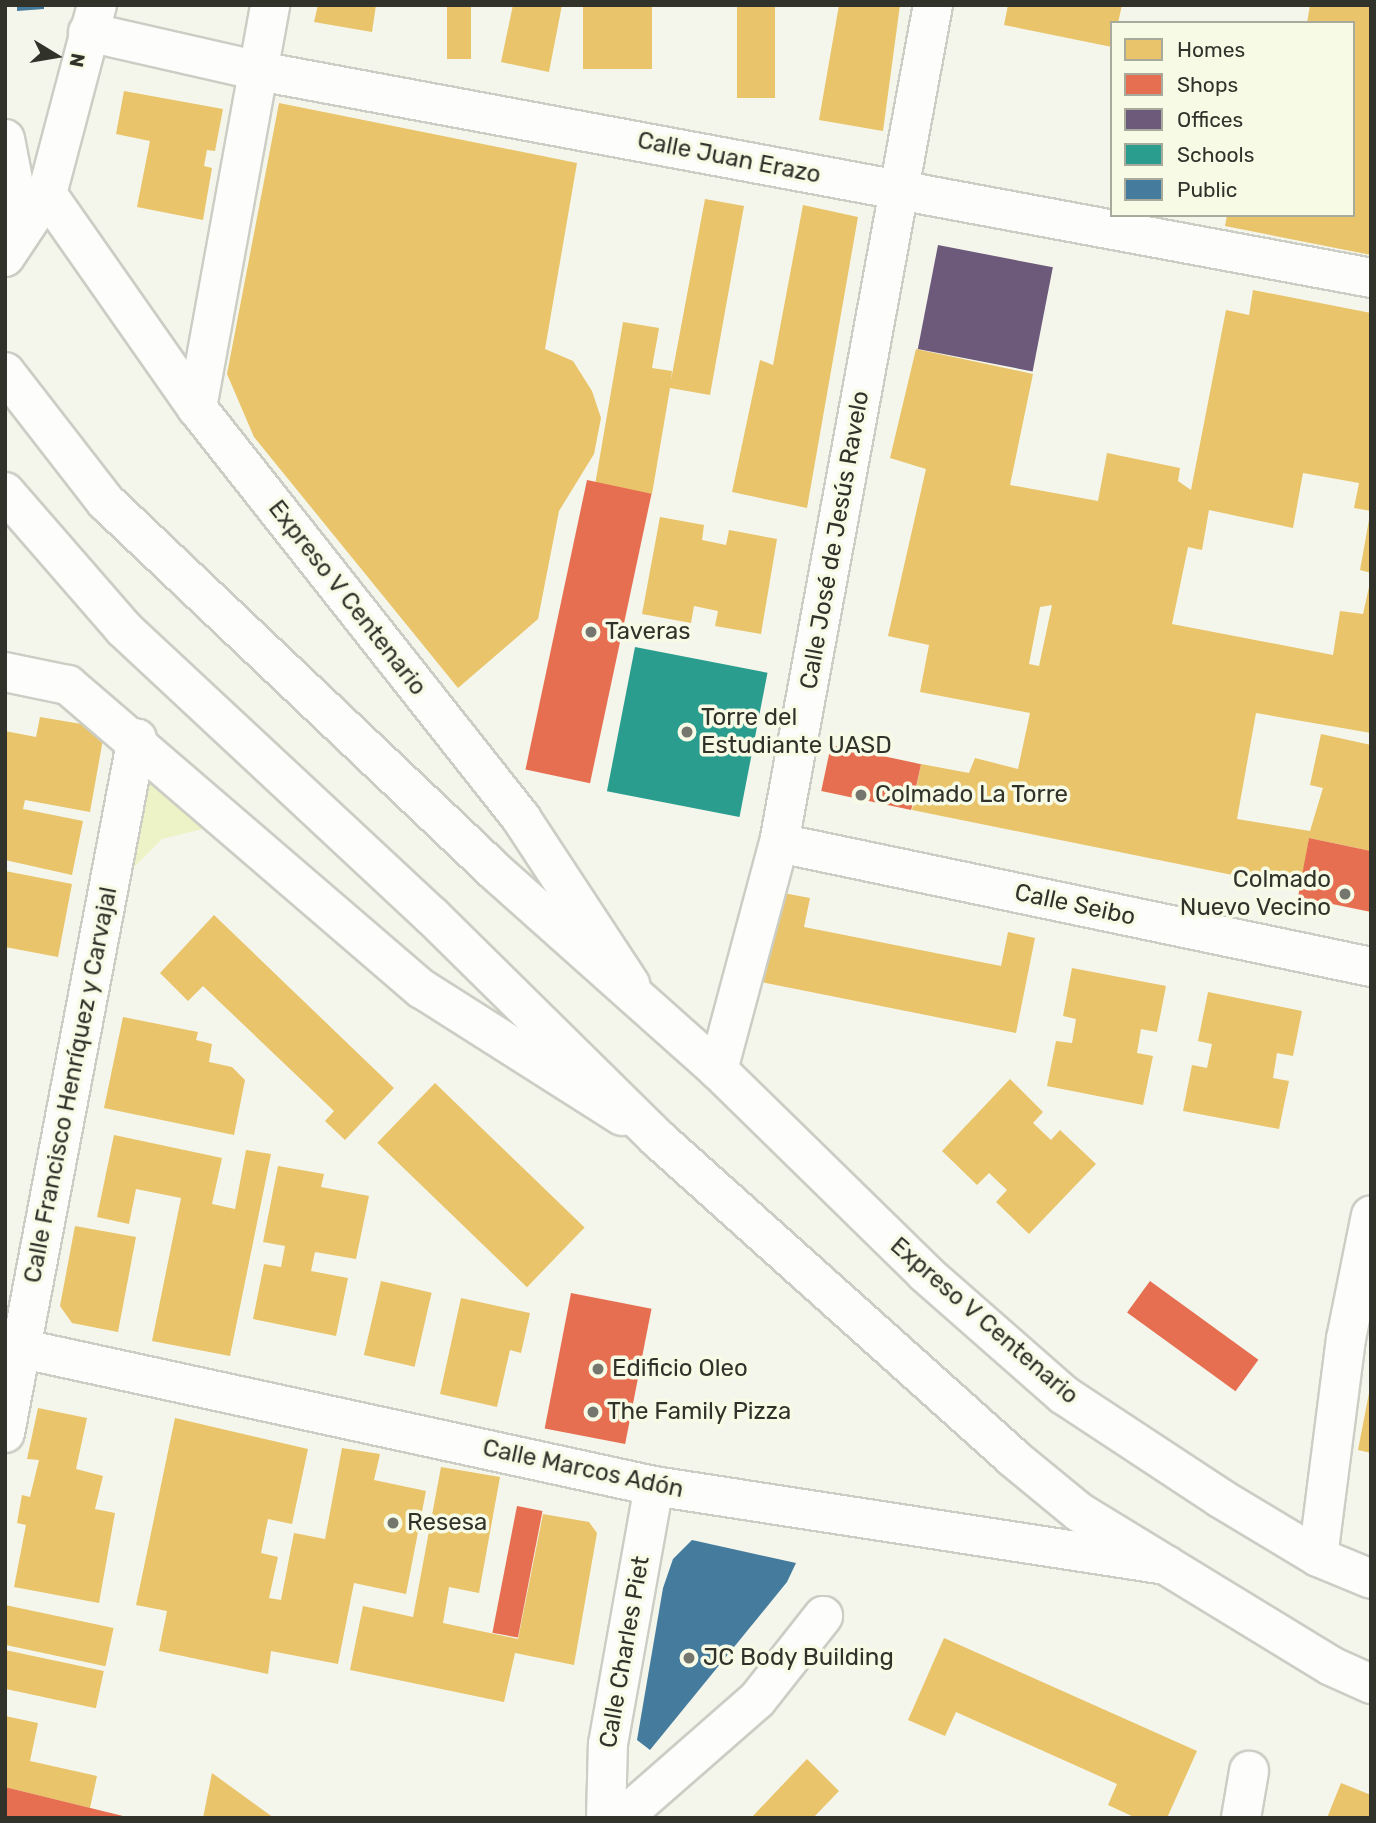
<!DOCTYPE html>
<meta charset="utf-8">
<style>
body{margin:0}
#map{position:relative;width:1376px;height:1823px;overflow:hidden;background:#f4f6eb;font-family:Rubik,sans-serif}
div>[style]{position:absolute}
[style*='--x']{left:calc(var(--x)*1px);top:calc(var(--y)*1px);width:calc(var(--w)*1px);rotate:calc(var(--a)*1deg)}
.green>*{inset:0;background:#edf3c7}
.homes>*{inset:0;background:#e9c46a;transform-origin:0 0}
.shops>*{inset:0;background:#e76f51;transform-origin:0 0}
.offices>*{inset:0;background:#6d597a;transform-origin:0 0}
.schools>*{inset:0;background:#2a9d8f;transform-origin:0 0}
.public>*{inset:0;background:#457b9d}
.roads{filter:drop-shadow(2px 0 #cccdc4) drop-shadow(-2px 0 #cccdc4) drop-shadow(0 2px #cccdc4) drop-shadow(0 -2px #cccdc4)}
.minor>*{height:38px;margin:-19px;padding:0 19px;transform-origin:19px;border-radius:19px;background:#fdfefc}
.major>*{height:38px;margin:-19px;padding:0 19px;transform-origin:19px;border-radius:19px;background:#fdfefc}
.highway>*{height:38px;margin:-19px;padding:0 19px;transform-origin:19px;border-radius:19px;background:#fdfefc}
.dots>*{width:19px;height:19px;translate:-50% -50%;box-sizing:border-box;border:4px solid #f7fbe6;border-radius:50%}
span{translate:-50% -50%;white-space:nowrap;text-align:center;line-height:1.15;-webkit-text-stroke:7px #f7fbe6;paint-order:stroke}
.street-label{font-size:24px;color:#31332b}
.poi-label{font-size:24px;color:#31332b}
.left{translate:0 -50%;text-align:left}
.right{translate:-100% -50%;text-align:right}
.frame{position:absolute;inset:0;border:7px solid #31332b;pointer-events:none}
.legend{position:absolute;left:1110px;top:21px;width:245px;height:196px;box-sizing:border-box;background:#f7fbe6;border:2px solid #a8ab9b;margin:0;padding:9px 12px;list-style:none;font-size:21px;color:#31332b}
.legend li{display:flex;align-items:center;gap:14px;height:35px}
.legend b{width:35px;border:2px solid #a8ab9b}
.north{position:absolute;left:21px;top:21px;width:70px;height:70px;-webkit-text-stroke:5px #f7fbe6;paint-order:stroke;rotate:101deg;font-size:19px;font-weight:700;line-height:28px;text-align:center;color:#31332b}
.north::after{content:'';display:block;margin:auto;width:24px;height:32px;background:#31332b;clip-path:polygon(50% 0,100% 100%,50% 72%,0 100%)}
</style>
<div id="map">
<div class="green">
<div style="clip-path:polygon(145px 762px,215px 826px,162px 839px,120px 881px)"></div>
</div>
<div class="homes">
<div style="clip-path:polygon(318px 5px,376px 5px,372px 32px,314px 22px)"></div>
<div style="left:447px;top:5px;width:24px;height:54px"></div>
<div style="clip-path:polygon(513px 5px,562px 5px,549px 72px,501px 62px)"></div>
<div style="left:583px;top:5px;width:69px;height:64px"></div>
<div style="left:737px;top:5px;width:38px;height:93px"></div>
<div style="clip-path:polygon(839px 5px,900px 5px,883px 131px,819px 120px)"></div>
<div style="clip-path:polygon(1008px 5px,1122px 5px,1118px 23px,1112px 23px,1112px 47px,1004px 25px)"></div>
<div style="clip-path:polygon(1310px 5px,1371px 5px,1371px 255px,1225px 226px,1227px 215px,1353px 215px,1353px 23px,1307px 23px)"></div>
<div style="clip-path:polygon(124px 91px,223px 109px,215px 151px,207px 150px,204px 166px,212px 168px,203px 220px,137px 207px,150px 141px,116px 134px)"></div>
<div style="clip-path:polygon(279px 103px,577px 163px,545px 349px,573px 361px,592px 391px,601px 418px,594px 454px,559px 511px,538px 619px,458px 688px,254px 437px,227px 374px)"></div>
<div style="clip-path:polygon(705px 199px,744px 206px,710px 395px,670px 388px,652px 494px,595px 485px,623px 322px,659px 328px,652px 368px,672px 371px,671px 380px)"></div>
<div style="clip-path:polygon(803px 205px,858px 217px,807px 508px,732px 492px,760px 360px,773px 365px)"></div>
<div style="clip-path:polygon(evenodd,1253px 290px,1371px 313px,1371px 511px,1354px 508px,1359px 483px,1303px 473px,1293px 528px,1209px 510px,1202px 550px,1188px 547px,1172px 624px,1333px 655px,1340px 611px,1363px 614px,1371px 578px,1371px 733px,1256px 713px,1237px 819px,1310px 831px,1323px 788px,1310px 785px,1321px 734px,1371px 745px,1371px 851px,1309px 838px,1301px 889px,912px 810px,921px 764px,969px 773px,975px 758px,1018px 769px,1030px 713px,920px 692px,929px 645px,888px 636px,926px 469px,890px 458px,916px 349px,1033px 374px,1010px 485px,1098px 501px,1107px 453px,1180px 468px,1178px 481px,1191px 490px,1226px 310px,1249px 315px,1253px 290px,1052px 605px,1039px 666px,1029px 664px,1040px 607px,1052px 605px)"></div>
<div style="clip-path:polygon(660px 517px,704px 525px,702px 540px,726px 545px,729px 530px,777px 539px,761px 634px,715px 626px,718px 611px,694px 606px,691px 623px,642px 614px)"></div>
<div style="clip-path:polygon(1369px 520px,1371px 520px,1371px 573px,1360px 570px)"></div>
<div style="clip-path:polygon(40px 717px,105px 728px,90px 812px,25px 800px,23px 809px,83px 821px,72px 875px,5px 860px,5px 731px,36px 737px)"></div>
<div style="clip-path:polygon(5px 871px,72px 884px,58px 957px,5px 947px)"></div>
<div style="clip-path:polygon(778px 892px,810px 898px,804px 927px,1001px 966px,1008px 932px,1035px 938px,1016px 1033px,761px 982px)"></div>
<div style="clip-path:polygon(214px 915px,394px 1088px,345px 1140px,325px 1121px,334px 1111px,203px 986px,188px 1001px,160px 973px)"></div>
<div style="clip-path:polygon(1072px 968px,1166px 986px,1157px 1032px,1141px 1029px,1137px 1053px,1153px 1056px,1143px 1105px,1047px 1086px,1056px 1041px,1072px 1043px,1076px 1019px,1063px 1016px)"></div>
<div style="clip-path:polygon(1208px 992px,1302px 1011px,1293px 1056px,1277px 1053px,1273px 1078px,1289px 1081px,1279px 1129px,1183px 1111px,1192px 1065px,1207px 1068px,1212px 1044px,1198px 1041px)"></div>
<div style="clip-path:polygon(123px 1017px,198px 1032px,196px 1040px,212px 1044px,209px 1062px,232px 1067px,245px 1080px,234px 1135px,104px 1108px)"></div>
<div style="clip-path:polygon(1010px 1079px,1043px 1112px,1033px 1123px,1051px 1140px,1060px 1130px,1096px 1164px,1029px 1234px,996px 1202px,1007px 1190px,989px 1173px,977px 1185px,942px 1151px)"></div>
<div style="left:435px;top:1083px;width:208px;height:83px;rotate:44deg"></div>
<div style="clip-path:polygon(114px 1135px,222px 1158px,212px 1204px,235px 1209px,246px 1150px,271px 1154px,230px 1356px,152px 1341px,181px 1198px,136px 1189px,129px 1224px,97px 1217px)"></div>
<div style="clip-path:polygon(278px 1166px,324px 1174px,321px 1187px,369px 1196px,356px 1259px,315px 1252px,311px 1271px,348px 1278px,336px 1336px,253px 1319px,264px 1264px,281px 1267px,285px 1246px,263px 1242px)"></div>
<div style="clip-path:polygon(75px 1226px,136px 1237px,118px 1332px,72px 1323px,60px 1306px)"></div>
<div style="left:381px;top:1281px;width:52px;height:76px;rotate:13deg"></div>
<div style="clip-path:polygon(461px 1298px,530px 1313px,521px 1353px,510px 1350px,497px 1407px,440px 1394px)"></div>
<div style="clip-path:polygon(1369px 1393px,1371px 1393px,1371px 1453px,1358px 1450px)"></div>
<div style="clip-path:polygon(38px 1408px,87px 1418px,76px 1469px,103px 1476px,95px 1509px,115px 1513px,99px 1603px,14px 1587px,26px 1525px,17px 1523px,22px 1495px,30px 1497px,39px 1460px,27px 1459px)"></div>
<div style="clip-path:polygon(175px 1418px,308px 1449px,292px 1524px,268px 1519px,261px 1553px,278px 1557px,269px 1598px,281px 1600px,294px 1533px,325px 1539px,342px 1448px,380px 1454px,374px 1480px,426px 1491px,406px 1594px,354px 1583px,338px 1664px,271px 1651px,268px 1674px,159px 1651px,167px 1611px,136px 1605px)"></div>
<div style="clip-path:polygon(441px 1467px,500px 1477px,479px 1593px,449px 1587px,443px 1623px,518px 1639px,543px 1514px,589px 1522px,597px 1533px,574px 1665px,515px 1653px,504px 1702px,350px 1670px,363px 1606px,413px 1617px)"></div>
<div style="left:5px;top:1605px;width:111px;height:39px;rotate:12deg"></div>
<div style="clip-path:polygon(944px 1638px,1197px 1751px,1167px 1818px,1136px 1818px,1108px 1805px,1117px 1784px,956px 1712px,945px 1736px,908px 1720px)"></div>
<div style="left:5px;top:1650px;width:101px;height:38px;rotate:12deg"></div>
<div style="clip-path:polygon(5px 1716px,38px 1723px,30px 1761px,97px 1776px,90px 1808px,5px 1787px)"></div>
<div style="clip-path:polygon(807px 1759px,839px 1791px,813px 1818px,751px 1818px)"></div>
<div style="clip-path:polygon(212px 1773px,274px 1818px,203px 1818px)"></div>
<div style="clip-path:polygon(1341px 1783px,1371px 1795px,1371px 1818px,1327px 1818px)"></div>
</div>
<div class="shops">
<div style="left:587px;top:480px;width:66px;height:296px;rotate:12deg"></div>
<div style="left:831px;top:745px;width:92px;height:47px;rotate:12deg"></div>
<div style="clip-path:polygon(1309px 838px,1371px 851px,1371px 912px,1298px 897px)"></div>
<div style="left:1150px;top:1281px;width:134px;height:39px;rotate:36deg"></div>
<div style="left:571px;top:1293px;width:82px;height:138px;rotate:11deg"></div>
<div style="left:517px;top:1506px;width:26px;height:129px;rotate:11deg"></div>
<div style="clip-path:polygon(5px 1787px,127px 1817px,127px 1818px,5px 1818px)"></div>
</div>
<div class="offices">
<div style="left:938px;top:245px;width:117px;height:106px;rotate:11deg"></div>
</div>
<div class="schools">
<div style="left:635px;top:647px;width:135px;height:147px;rotate:11deg"></div>
</div>
<div class="public">
<div style="clip-path:polygon(17px 5px,44px 5px,44px 9px,17px 11px)"></div>
<div style="clip-path:polygon(692px 1540px,796px 1563px,787px 1582px,650px 1750px,637px 1740px,663px 1588px,673px 1559px)"></div>
</div>
<div class="roads">
<div class="minor">
<div style="--x:88;--y:32;--w:175;--a:12.8"></div>
<div style="--x:259;--y:71;--w:1131;--a:10.54"></div>
<div style="--x:47;--y:194;--w:261;--a:55"></div>
<div style="--x:197;--y:408;--w:523;--a:51.68"></div>
<div style="--x:521;--y:818;--w:199;--a:56.7"></div>
<div style="--x:197;--y:408;--w:410;--a:-79.7"></div>
<div style="--x:5;--y:672;--w:64;--a:11.7"></div>
<div style="--x:68;--y:685;--w:467;--a:40.7"></div>
<div style="--x:422;--y:989;--w:237;--a:32.4"></div>
<div style="--x:779;--y:843;--w:605;--a:11.83"></div>
<div style="--x:718;--y:1070;--w:235;--a:-75"></div>
<div style="--x:779;--y:843;--w:852;--a:-79.59"></div>
<div style="--x:5;--y:1345;--w:664;--a:12.26"></div>
<div style="--x:654;--y:1486;--w:518;--a:8.77"></div>
<div style="--x:5;--y:1433;--w:707;--a:-79.25"></div>
<div style="--x:1318;--y:1557;--w:220;--a:-82.7"></div>
<div style="--x:1346;--y:1339;--w:126;--a:-78.6"></div>
<div style="--x:606;--y:1818;--w:74;--a:-88.5"></div>
<div style="--x:608;--y:1744;--w:262;--a:-79.9"></div>
<div style="--x:622;--y:1818;--w:179;--a:-41.2"></div>
<div style="--x:757;--y:1700;--w:107;--a:-51.8"></div>
<div style="--x:1241;--y:1818;--w:48;--a:-80.3"></div>
</div>
<div class="major">
<div style="--x:5;--y:257;--w:76;--a:-56.3"></div>
<div style="--x:47;--y:194;--w:196;--a:-75.2"></div>
<div style="--x:5;--y:372;--w:165;--a:52.2"></div>
<div style="--x:106;--y:502;--w:539;--a:43.5"></div>
<div style="--x:497;--y:873;--w:296;--a:41.7"></div>
<div style="--x:718;--y:1070;--w:290;--a:44.4"></div>
<div style="--x:925;--y:1273;--w:185;--a:41.3"></div>
<div style="--x:1064;--y:1395;--w:187;--a:33.4"></div>
<div style="--x:1220;--y:1498;--w:114;--a:31"></div>
<div style="--x:1318;--y:1557;--w:57;--a:22.5"></div>
<div style="--x:5;--y:492;--w:181;--a:49"></div>
<div style="--x:124;--y:629;--w:421;--a:43"></div>
<div style="--x:432;--y:916;--w:316;--a:44.6"></div>
<div style="--x:657;--y:1138;--w:477;--a:41.9"></div>
<div style="--x:1012;--y:1457;--w:87;--a:39.4"></div>
<div style="--x:1079;--y:1512;--w:295;--a:31.4"></div>
<div style="--x:1331;--y:1666;--w:44;--a:24.2"></div>
</div>
<div class="highway">
<div style="--x:5;--y:139;--w:52;--a:78.9"></div>
<div style="--x:15;--y:190;--w:64;--a:99"></div>
</div>
</div>
<div class="dots">
<div style="left:591px;top:632px;background:#75776e"></div>
<div style="left:687px;top:732px;background:#75776e"></div>
<div style="left:861px;top:795px;background:#75776e"></div>
<div style="left:1345px;top:894px;background:#75776e"></div>
<div style="left:598px;top:1369px;background:#75776e"></div>
<div style="left:593px;top:1412px;background:#75776e"></div>
<div style="left:393px;top:1523px;background:#75776e"></div>
<div style="left:689px;top:1658px;background:#75776e"></div>
</div>
<div class="street-label">
<span style="left:729px;top:158px;rotate:11deg">Calle Juan Erazo</span>
<span style="left:835px;top:540px;rotate:-80deg">Calle José de Jesús Ravelo</span>
<span style="left:347px;top:598px;rotate:52deg">Expreso V Centenario</span>
<span style="left:1075px;top:905px;rotate:12deg">Calle Seibo</span>
<span style="left:71px;top:1085px;rotate:-79deg">Calle Francisco Henríquez y Carvajal</span>
<span style="left:984px;top:1321px;rotate:41deg">Expreso V Centenario</span>
<span style="left:583px;top:1469px;rotate:12deg">Calle Marcos Adón</span>
<span style="left:625px;top:1652px;rotate:-80deg">Calle Charles Piet</span>
</div>
<div class="poi-label">
<span class="left" style="left:605px;top:632px">Taveras</span>
<span class="left" style="left:701px;top:732px">Torre del<br>Estudiante UASD</span>
<span class="left" style="left:875px;top:795px">Colmado La Torre</span>
<span class="right" style="left:1331px;top:894px">Colmado<br>Nuevo Vecino</span>
<span class="left" style="left:612px;top:1369px">Edificio Oleo</span>
<span class="left" style="left:607px;top:1412px">The Family Pizza</span>
<span class="left" style="left:407px;top:1523px">Resesa</span>
<span class="left" style="left:703px;top:1658px">JC Body Building</span>
</div>
<div class="frame"></div>
<ul class="legend">
<li><b style="height:19px;background:#e9c46a"></b>Homes</li>
<li><b style="height:19px;background:#e76f51"></b>Shops</li>
<li><b style="height:19px;background:#6d597a"></b>Offices</li>
<li><b style="height:19px;background:#2a9d8f"></b>Schools</li>
<li><b style="height:19px;background:#457b9d"></b>Public</li>
</ul>
<div class="north">N</div>
</div>
